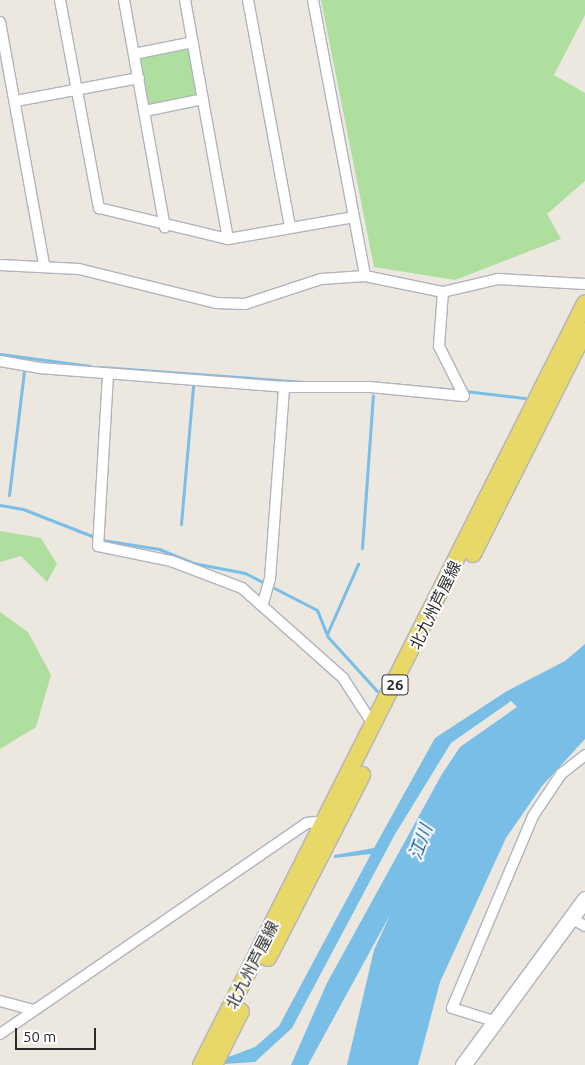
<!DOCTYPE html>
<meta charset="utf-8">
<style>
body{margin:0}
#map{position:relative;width:585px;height:1065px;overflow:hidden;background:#ece8df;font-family:Ubuntu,"Noto Sans JP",sans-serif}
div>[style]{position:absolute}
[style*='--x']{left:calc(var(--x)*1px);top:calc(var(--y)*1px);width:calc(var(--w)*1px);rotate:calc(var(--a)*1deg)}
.green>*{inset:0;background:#aedf9f;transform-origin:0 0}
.water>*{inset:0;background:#79bee7}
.stream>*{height:3px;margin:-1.5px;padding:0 1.5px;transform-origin:1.5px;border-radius:1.5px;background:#79bee7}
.roads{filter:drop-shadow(1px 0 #b2b3be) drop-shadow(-1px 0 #b2b3be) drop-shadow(0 1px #b2b3be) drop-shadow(0 -1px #b2b3be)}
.street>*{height:10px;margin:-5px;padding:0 5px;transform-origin:5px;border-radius:5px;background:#fff}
.secondary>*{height:15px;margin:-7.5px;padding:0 7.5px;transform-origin:7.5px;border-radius:7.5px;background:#fff}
.primary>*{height:16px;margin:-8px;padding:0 8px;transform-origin:8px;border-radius:8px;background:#e8d868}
span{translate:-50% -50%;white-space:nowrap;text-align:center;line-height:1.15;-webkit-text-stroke:4px #fff;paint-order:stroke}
.shield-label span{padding:1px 4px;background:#fff;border:1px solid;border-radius:4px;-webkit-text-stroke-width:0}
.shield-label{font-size:15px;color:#2b2b2b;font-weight:700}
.street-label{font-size:16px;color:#2b2b2b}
.water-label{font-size:18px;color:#165b95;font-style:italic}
.scale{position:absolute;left:15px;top:1028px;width:81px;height:22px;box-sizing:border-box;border:2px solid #2b2b2b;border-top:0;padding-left:6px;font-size:15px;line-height:18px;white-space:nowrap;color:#2b2b2b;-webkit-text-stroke:4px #fff;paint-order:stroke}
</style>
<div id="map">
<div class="green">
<div style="clip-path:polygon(321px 0,585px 0,585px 15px,554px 75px,585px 93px,585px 181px,547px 214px,561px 239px,455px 280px,374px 267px)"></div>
<div style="left:189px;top:47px;width:51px;height:52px;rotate:79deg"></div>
<div style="clip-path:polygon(0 531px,41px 538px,57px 564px,47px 582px,21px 556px,0 562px)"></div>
<div style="clip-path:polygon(0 612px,28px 632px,51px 675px,36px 727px,0 749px)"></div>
</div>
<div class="water">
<div style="clip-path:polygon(585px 644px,585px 739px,542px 786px,506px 838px,440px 982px,418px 1065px,347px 1065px,374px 950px,391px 913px,308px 1065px,291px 1065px,327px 983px,442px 774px,460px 747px,517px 707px,511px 701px,451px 743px,394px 836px,292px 1028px,255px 1062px,207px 1065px,255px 1047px,279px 1026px,371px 854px,334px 858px,334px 855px,374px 848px,435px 738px,507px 691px,565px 661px)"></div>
</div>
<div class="stream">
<div style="--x:0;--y:354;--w:91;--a:7.6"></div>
<div style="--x:101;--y:367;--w:207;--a:4.2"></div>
<div style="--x:380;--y:383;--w:78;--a:5.1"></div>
<div style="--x:465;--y:391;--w:60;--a:6.7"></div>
<div style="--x:9;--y:495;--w:125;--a:-83.1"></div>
<div style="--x:0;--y:505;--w:23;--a:10"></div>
<div style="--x:23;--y:509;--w:85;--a:21.4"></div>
<div style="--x:102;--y:540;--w:58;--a:9"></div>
<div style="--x:159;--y:549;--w:37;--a:22"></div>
<div style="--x:193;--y:563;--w:53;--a:10.9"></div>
<div style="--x:245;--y:573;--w:81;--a:27.2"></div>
<div style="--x:317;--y:610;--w:29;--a:68"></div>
<div style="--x:328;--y:637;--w:73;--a:47.8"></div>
<div style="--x:181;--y:524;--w:139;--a:-85"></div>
<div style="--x:362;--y:548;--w:153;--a:-85.9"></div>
<div style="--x:327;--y:634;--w:77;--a:-66.1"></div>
</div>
<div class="roads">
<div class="street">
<div style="--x:60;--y:0;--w:212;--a:79.4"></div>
<div style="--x:99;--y:208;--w:133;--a:13.5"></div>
<div style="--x:228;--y:239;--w:128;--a:-9.9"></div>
<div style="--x:124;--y:0;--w:231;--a:79.8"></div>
<div style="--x:185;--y:0;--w:243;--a:79.8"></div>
<div style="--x:248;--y:0;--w:231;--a:79.5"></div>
<div style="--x:313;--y:0;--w:281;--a:79.3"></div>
<div style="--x:0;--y:22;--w:246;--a:79.7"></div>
<div style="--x:134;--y:54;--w:60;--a:-11.5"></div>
<div style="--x:16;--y:101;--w:125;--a:-10.6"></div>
<div style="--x:145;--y:111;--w:59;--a:-11.7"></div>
<div style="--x:0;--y:265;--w:79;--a:2.9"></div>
<div style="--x:79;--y:269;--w:141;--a:13.9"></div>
<div style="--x:216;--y:303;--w:29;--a:2"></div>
<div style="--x:245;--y:304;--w:80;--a:-18.2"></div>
<div style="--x:321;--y:279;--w:44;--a:-3.9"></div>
<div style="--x:365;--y:276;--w:80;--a:11.6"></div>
<div style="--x:443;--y:292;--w:57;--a:-13.3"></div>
<div style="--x:498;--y:279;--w:87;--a:3.3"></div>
<div style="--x:0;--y:361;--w:40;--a:10"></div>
<div style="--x:39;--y:368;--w:246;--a:4.4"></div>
<div style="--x:284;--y:387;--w:86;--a:0"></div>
<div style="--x:370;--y:387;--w:94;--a:5.5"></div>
<div style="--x:464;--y:396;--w:56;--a:-116.6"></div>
<div style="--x:439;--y:346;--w:54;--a:-85.8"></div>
<div style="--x:108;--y:374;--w:172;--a:93.3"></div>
<div style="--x:98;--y:546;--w:75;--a:11.6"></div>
<div style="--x:171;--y:561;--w:76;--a:20.8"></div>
<div style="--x:242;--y:588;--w:135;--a:41.7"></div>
<div style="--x:343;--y:678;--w:57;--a:57.1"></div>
<div style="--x:263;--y:603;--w:25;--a:-74"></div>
<div style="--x:270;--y:579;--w:193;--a:-85.8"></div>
<div style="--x:571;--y:918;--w:16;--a:30"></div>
<div style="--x:0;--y:1001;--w:35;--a:15"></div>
<div style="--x:497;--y:1022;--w:47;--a:-162.7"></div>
<div style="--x:452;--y:1008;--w:208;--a:-67.1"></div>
<div style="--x:533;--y:816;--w:50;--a:-56.3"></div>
<div style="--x:561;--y:774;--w:31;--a:-38"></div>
<div style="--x:0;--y:1034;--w:373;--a:-34.5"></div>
<div style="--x:307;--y:823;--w:19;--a:-6"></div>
</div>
<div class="secondary">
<div style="--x:463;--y:1065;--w:206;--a:-53.7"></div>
</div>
<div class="primary">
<div style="--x:473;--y:554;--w:250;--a:-63.3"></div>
<div style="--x:268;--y:958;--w:206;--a:-62.8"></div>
<div style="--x:201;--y:1065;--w:853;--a:-63.25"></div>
<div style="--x:214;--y:1065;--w:60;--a:-63.4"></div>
</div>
</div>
<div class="shield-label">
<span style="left:395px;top:685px">26</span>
</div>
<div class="street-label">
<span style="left:435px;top:605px;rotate:-64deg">北九州芦屋線</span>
<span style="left:252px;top:965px;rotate:-63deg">北九州芦屋線</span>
</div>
<div class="water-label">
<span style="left:420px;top:842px;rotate:-70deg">江川</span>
</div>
<div class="scale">50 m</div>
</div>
